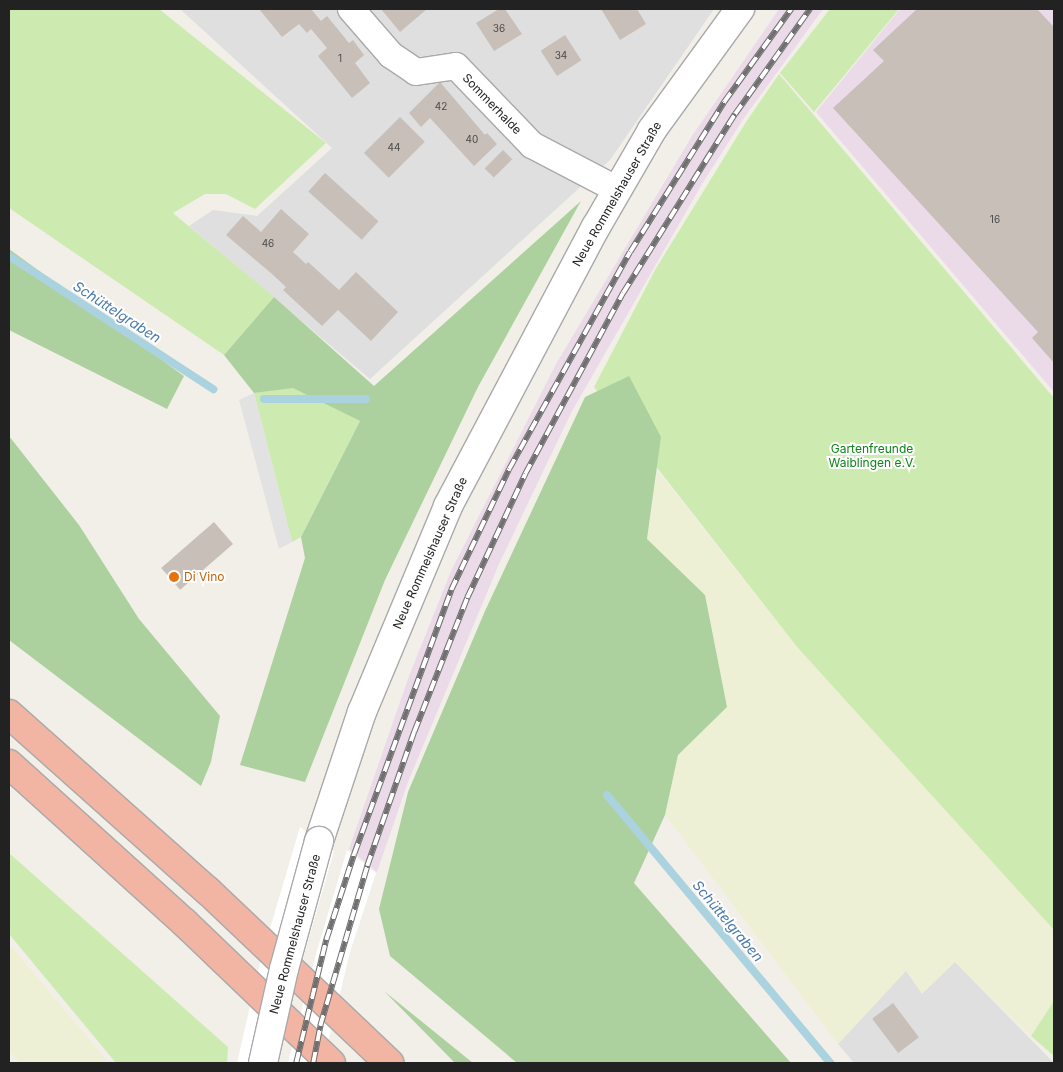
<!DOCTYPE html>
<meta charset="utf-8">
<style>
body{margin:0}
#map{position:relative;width:1063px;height:1072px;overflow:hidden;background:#f2efe9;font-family:Inter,sans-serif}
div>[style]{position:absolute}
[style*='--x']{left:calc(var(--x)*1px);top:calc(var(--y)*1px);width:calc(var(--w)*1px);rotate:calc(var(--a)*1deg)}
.residential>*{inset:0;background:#e0dfdf}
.industrial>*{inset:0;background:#ebdbe8}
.farmland>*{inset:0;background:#eef0d5}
.grass>*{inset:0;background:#cdebb0}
.forest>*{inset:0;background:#add19e}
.parking>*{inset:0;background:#e2e2e2}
.pier>*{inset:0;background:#fff}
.stream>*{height:8px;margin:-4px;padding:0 4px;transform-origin:4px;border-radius:4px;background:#aad3df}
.building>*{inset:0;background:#c7bfb8;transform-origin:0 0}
.roads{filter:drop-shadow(1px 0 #a9a9a9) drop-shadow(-1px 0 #a9a9a9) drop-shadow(0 1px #a9a9a9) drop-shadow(0 -1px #a9a9a9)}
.minor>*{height:26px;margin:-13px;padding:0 13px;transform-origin:13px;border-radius:13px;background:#fff}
.tertiary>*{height:28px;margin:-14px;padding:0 14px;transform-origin:14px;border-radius:14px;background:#fff}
.trunk>*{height:28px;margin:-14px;padding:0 14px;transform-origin:14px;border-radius:14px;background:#f2b4a3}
.rail>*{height:5.5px;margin-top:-2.75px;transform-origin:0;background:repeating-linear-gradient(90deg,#fff 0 11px,#707070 0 22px);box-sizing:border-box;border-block:1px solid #707070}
.bridges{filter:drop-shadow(1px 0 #a9a9a9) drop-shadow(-1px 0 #a9a9a9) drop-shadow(0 1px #a9a9a9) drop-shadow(0 -1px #a9a9a9)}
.tertiary-bridge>*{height:28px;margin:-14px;padding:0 14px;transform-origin:14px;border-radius:14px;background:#fff}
.dots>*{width:14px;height:14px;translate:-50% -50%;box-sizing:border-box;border:2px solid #fff;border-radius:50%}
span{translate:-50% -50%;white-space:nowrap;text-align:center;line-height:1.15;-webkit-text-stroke:4px #fff;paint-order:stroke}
.number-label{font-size:10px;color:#4b4948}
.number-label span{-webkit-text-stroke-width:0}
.street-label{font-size:12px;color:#222}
.park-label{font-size:12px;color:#0c8416}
.food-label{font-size:12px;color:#c56008}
.left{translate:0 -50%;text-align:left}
.water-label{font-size:14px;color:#4a7aab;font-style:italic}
.frame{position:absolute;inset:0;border:10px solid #222;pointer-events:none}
</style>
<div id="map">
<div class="residential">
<div style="clip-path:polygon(180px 9px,714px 9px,610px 160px,370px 379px,189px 226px,213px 210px,257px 216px,332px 148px)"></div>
<div style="clip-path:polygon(955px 962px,1054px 1063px,854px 1063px,838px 1044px,906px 970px)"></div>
</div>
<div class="industrial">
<div style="clip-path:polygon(779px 9px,823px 9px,744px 118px,702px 184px,571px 413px,499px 564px,408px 782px,377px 872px,349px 849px,409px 676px,451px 571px,556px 364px,692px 136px)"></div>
<div style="clip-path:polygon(900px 9px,1054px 9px,1054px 392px,816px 112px)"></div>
</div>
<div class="farmland">
<div style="clip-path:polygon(657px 470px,798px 648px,1054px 930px,1054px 1001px,1031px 1036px,955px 962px,922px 994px,906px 971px,838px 1044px,665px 815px,678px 755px,727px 707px,647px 539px)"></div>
<div style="clip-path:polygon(12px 947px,109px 1063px,20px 1063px,9px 1051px,9px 951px)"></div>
</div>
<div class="grass">
<div style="clip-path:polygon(9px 9px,159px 9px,326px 143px,255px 209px,226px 194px,205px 194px,173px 213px,274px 297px,224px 355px,9px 208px)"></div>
<div style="clip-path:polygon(830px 9px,899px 9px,814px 112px,780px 73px)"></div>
<div style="clip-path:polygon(779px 74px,1054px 398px,1054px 930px,798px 648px,594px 387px,655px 270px,746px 122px)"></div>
<div style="clip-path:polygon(293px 387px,360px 421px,301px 537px,292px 542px,254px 393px)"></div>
<div style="clip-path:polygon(9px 853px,228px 1047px,227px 1063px,116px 1063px,9px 934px)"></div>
<div style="clip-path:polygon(1054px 1001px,1054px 1056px,1031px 1036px)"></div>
</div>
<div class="forest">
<div style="clip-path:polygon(581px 201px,478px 387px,385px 580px,305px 782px,240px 765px,305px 558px,301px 537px,360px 421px,293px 388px,254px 393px,224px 355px,274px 297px,374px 386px)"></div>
<div style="clip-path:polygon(9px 249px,184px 376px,167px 409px,9px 330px)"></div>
<div style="clip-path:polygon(629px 376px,661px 437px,647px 539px,705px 595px,727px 707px,678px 755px,665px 815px,634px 883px,791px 1063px,517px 1063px,390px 956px,379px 909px,408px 792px,485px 611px,585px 397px)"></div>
<div style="clip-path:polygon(9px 436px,79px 525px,139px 619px,220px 716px,211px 762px,201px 786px,9px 640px)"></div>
<div style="clip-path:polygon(384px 991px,473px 1063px,455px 1063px)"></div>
</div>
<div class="parking">
<div style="clip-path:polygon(254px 393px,292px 542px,279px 549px,239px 400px)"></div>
</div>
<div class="pier">
<div style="clip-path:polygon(300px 827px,334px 851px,295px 986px,278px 1063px,237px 1063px,261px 959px)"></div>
<div style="clip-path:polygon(347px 850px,376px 873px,350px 952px,323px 1063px,288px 1063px,316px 954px)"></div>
</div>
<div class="stream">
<div style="--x:9;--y:256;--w:244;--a:33.1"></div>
<div style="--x:264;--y:399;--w:102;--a:0"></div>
<div style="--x:607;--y:795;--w:349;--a:50.2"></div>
</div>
<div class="building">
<div style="clip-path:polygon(259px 9px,311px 9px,321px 21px,327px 16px,349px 43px,353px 40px,364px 55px,355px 63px,370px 83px,352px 98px,318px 56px,327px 48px,311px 29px,307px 33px,299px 24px,282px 37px)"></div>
<div style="clip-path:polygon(381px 9px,427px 9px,400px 32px)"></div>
<div style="clip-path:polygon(499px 9px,505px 9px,522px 34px,494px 51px,476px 23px)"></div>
<div style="clip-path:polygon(601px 9px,637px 9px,646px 24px,620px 40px)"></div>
<div style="clip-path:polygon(917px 9px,1037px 9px,1054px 27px,1054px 363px,1032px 338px,1038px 332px,833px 108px,884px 61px,873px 50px)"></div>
<div style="left:565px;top:35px;width:30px;height:29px;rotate:57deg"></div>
<div style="clip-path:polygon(440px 82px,485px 135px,487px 133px,497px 144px,474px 166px,430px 118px,421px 127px,409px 113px)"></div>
<div style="left:400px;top:117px;width:35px;height:51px;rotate:45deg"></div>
<div style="left:503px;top:150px;width:13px;height:26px;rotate:45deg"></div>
<div style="left:325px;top:173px;width:72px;height:25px;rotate:42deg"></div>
<div style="clip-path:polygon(281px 209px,309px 234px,293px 252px,306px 264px,308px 262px,339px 290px,356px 272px,398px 312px,371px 341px,338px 310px,322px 326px,283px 290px,286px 287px,272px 274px,226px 235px,243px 216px,261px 232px)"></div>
<div style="left:214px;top:522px;width:29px;height:70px;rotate:49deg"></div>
<div style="left:893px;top:1003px;width:43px;height:26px;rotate:53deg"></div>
</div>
<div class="roads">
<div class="minor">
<div style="--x:351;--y:9;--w:61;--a:49"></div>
<div style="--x:391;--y:55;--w:30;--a:34"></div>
<div style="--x:416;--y:72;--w:40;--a:-8.5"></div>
<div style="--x:456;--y:66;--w:110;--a:46.1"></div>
<div style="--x:532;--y:145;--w:97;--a:27.6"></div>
</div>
<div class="tertiary">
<div style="--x:319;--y:841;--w:136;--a:-71.6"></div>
<div style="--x:362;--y:712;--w:223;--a:-67.3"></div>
<div style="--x:448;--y:506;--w:316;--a:-62.1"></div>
<div style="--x:596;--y:227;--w:112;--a:-60"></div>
<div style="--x:652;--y:130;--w:150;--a:-54"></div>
</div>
<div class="trunk">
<div style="--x:9;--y:714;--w:266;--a:41.7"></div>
<div style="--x:208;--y:891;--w:250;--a:43.5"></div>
<div style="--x:9;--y:764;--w:237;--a:42.1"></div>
<div style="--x:185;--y:923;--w:202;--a:43.8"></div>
</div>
</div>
<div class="rail">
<div style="--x:296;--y:1063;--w:127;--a:-76.3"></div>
<div style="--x:326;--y:940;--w:90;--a:-72"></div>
<div style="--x:354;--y:854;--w:281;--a:-69.8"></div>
<div style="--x:451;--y:590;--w:134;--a:-64.4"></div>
<div style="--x:509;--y:469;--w:248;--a:-60.9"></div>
<div style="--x:630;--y:252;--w:177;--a:-57.9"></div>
<div style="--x:724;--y:102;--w:115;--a:-54.2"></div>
<div style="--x:313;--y:1063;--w:38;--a:-79"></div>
<div style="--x:320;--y:1026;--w:167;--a:-73.6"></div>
<div style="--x:367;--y:866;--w:142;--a:-70.7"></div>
<div style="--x:414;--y:732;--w:144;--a:-68.4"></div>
<div style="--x:467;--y:598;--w:137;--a:-64.9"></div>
<div style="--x:525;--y:474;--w:206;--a:-61.6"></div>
<div style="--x:623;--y:293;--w:211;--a:-58"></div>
<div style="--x:735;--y:114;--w:129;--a:-54.5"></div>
</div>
<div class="bridges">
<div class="tertiary-bridge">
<div style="--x:263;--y:1063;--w:96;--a:-77.4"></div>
<div style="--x:284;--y:969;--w:133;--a:-74.7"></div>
</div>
</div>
<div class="dots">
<div style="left:174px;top:577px;background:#e8710a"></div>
</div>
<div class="number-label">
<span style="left:499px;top:29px">36</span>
<span style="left:561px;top:56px">34</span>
<span style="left:340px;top:59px">1</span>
<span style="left:441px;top:107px">42</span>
<span style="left:472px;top:140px">40</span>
<span style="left:394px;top:148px">44</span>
<span style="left:995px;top:220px">16</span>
<span style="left:268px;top:244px">46</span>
</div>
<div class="street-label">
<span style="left:492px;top:104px;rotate:46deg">Sommerhalde</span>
<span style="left:617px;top:194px;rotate:-60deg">Neue Rommelshauser Straße</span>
<span style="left:430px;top:553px;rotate:-66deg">Neue Rommelshauser Straße</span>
<span style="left:295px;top:934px;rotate:-75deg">Neue Rommelshauser Straße</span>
</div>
<div class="park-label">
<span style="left:872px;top:456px">Gartenfreunde<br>Waiblingen e.V.</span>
</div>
<div class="food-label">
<span class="left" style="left:184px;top:577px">Di Vino</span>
</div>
<div class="water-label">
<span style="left:117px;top:312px;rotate:33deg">Schüttelgraben</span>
<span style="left:728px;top:921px;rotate:50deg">Schüttelgraben</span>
</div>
<div class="frame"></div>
</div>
